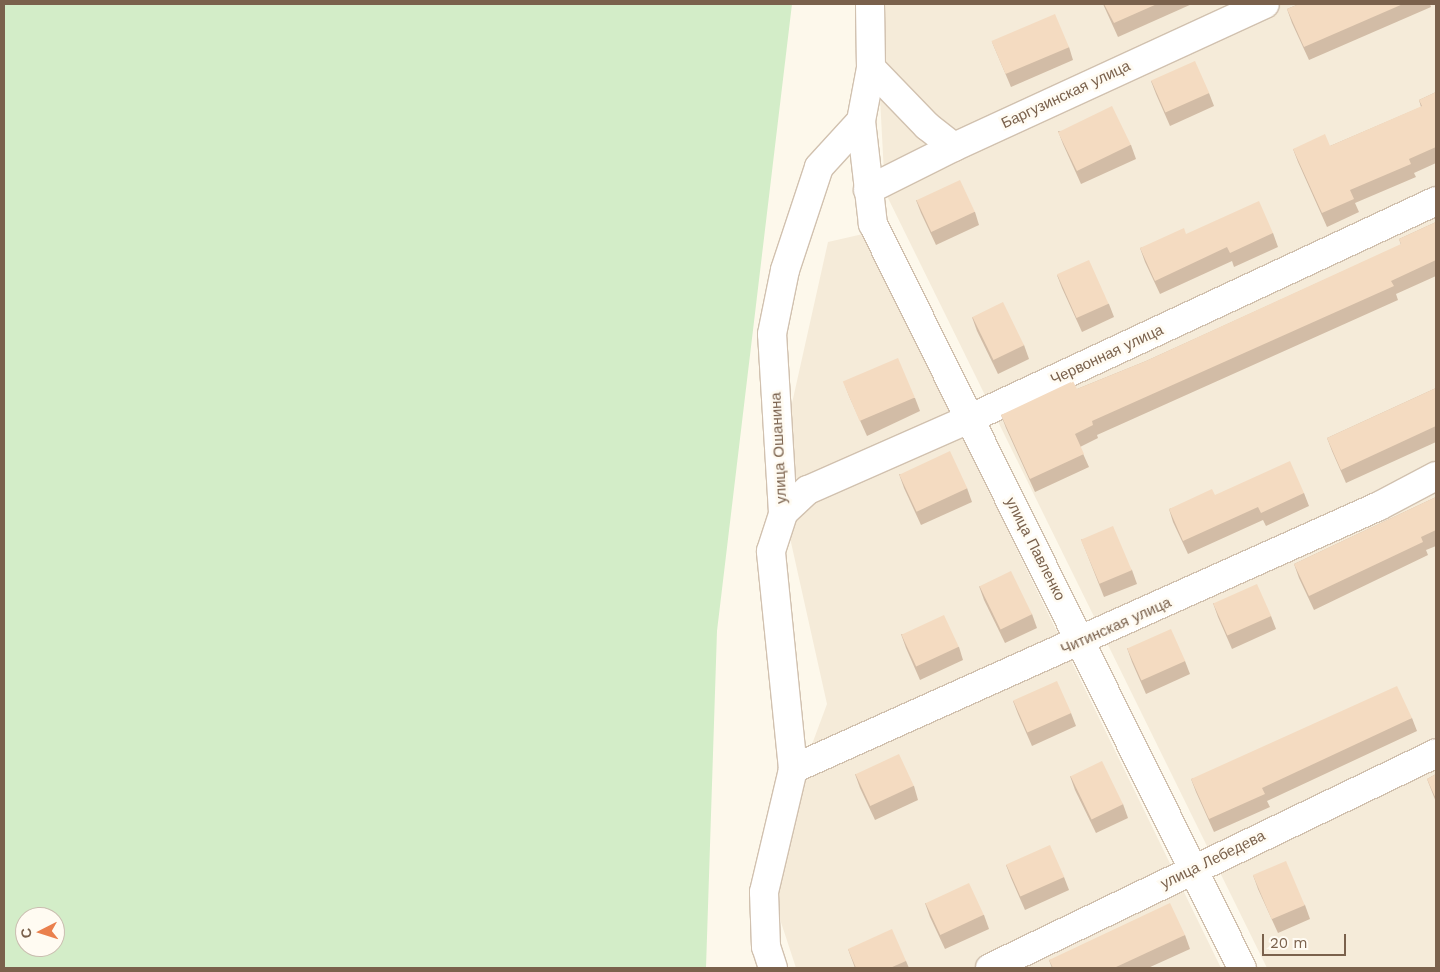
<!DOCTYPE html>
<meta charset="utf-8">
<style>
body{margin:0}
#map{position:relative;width:1440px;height:972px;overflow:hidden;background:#fdf8eb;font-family:"Work Sans",sans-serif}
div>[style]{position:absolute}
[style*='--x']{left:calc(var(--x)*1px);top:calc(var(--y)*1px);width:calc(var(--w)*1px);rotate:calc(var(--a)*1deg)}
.residential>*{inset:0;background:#f5ebd9}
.green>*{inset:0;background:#d3edc8}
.roads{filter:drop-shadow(1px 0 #d1c1af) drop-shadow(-1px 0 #d1c1af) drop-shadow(0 1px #d1c1af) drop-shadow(0 -1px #d1c1af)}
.street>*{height:28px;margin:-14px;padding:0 14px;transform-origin:14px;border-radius:14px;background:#fff}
.wall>*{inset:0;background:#d2bca6}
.building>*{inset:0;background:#f4dbc1;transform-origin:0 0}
span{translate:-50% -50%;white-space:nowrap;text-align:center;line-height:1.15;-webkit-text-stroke:5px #fffbf2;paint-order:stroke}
.street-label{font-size:15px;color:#7a614c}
.frame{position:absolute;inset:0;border:5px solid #7a614c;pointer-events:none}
.north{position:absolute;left:15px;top:907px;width:50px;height:50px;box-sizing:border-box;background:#fffbf2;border:1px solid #cabdb0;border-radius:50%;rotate:265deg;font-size:14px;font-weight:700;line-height:20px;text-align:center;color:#7a614c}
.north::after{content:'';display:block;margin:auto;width:18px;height:22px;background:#ea804d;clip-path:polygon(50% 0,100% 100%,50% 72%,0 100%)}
.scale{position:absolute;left:1262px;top:934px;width:84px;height:22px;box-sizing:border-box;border:2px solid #7a614c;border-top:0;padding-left:6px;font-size:15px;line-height:18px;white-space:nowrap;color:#7a614c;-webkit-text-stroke:4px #fffbf2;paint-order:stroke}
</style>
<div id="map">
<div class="residential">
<div style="clip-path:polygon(875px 4px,1436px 4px,1436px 968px,1267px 968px,885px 192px)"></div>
<div style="clip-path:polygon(863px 234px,1221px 968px,796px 968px,776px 907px,798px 782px,827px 704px,776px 475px,828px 242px)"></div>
</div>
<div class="green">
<div style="clip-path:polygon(evenodd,4px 4px,792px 4px,717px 631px,706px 968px,4px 968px,4px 4px,25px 917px,55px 917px,55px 947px,25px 947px,25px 917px)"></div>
</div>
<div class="roads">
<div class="street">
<div style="--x:871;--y:68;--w:81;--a:46"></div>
<div style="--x:927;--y:126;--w:34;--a:38"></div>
<div style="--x:861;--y:121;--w:104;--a:83.4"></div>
<div style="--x:873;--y:224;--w:830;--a:63.62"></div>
<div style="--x:868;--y:190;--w:96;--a:-26.6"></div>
<div style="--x:954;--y:147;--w:342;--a:-24.7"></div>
<div style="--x:783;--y:513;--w:34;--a:-43"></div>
<div style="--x:808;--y:490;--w:176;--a:-23.8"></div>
<div style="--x:969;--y:419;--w:515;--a:-25.02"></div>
<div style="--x:793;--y:769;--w:642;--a:-24.17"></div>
<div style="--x:1379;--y:506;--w:64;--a:-27.8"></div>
<div style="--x:773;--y:968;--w:22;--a:-108"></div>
<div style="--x:766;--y:947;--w:55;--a:-92.1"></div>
<div style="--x:764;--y:892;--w:126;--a:-76.7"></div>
<div style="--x:793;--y:769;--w:219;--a:-95.8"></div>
<div style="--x:771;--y:551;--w:40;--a:-72"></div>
<div style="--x:783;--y:513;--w:179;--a:-93.5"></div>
<div style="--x:772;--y:334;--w:65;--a:-78.5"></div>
<div style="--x:785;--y:270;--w:108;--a:-71.7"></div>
<div style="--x:819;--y:167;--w:62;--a:-47.6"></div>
<div style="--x:861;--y:121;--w:54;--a:-79.3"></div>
<div style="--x:871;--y:68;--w:64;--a:-90.9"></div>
<div style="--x:990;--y:968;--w:495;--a:-25.7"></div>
</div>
</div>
<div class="wall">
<div style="clip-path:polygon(1103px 4px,1192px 4px,1118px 37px)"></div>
<div style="clip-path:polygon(1299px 4px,1430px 4px,1431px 7px,1309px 60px,1292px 23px,1287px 9px)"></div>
<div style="clip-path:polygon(992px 42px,1069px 47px,1073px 60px,1011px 87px)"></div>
<div style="clip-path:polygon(1151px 81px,1209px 93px,1214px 106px,1170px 126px,1156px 94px)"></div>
<div style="clip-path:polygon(1436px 92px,1436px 163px,1414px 173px,1416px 177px,1355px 203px,1359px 212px,1327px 227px,1298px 162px,1293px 149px,1330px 146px,1421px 107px,1419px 100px)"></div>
<div style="clip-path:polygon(1058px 131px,1131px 145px,1136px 159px,1081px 184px,1063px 144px)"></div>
<div style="clip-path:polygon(916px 200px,975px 212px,979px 225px,936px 245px,921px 213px)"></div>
<div style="clip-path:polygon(1436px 222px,1436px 276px,1396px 294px,1398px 300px,1097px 435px,1098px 438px,1080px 447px,1089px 467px,1035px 492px,1006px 428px,1001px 415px,1077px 389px,1146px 361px,1401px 245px,1399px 239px)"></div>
<div style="clip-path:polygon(1273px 233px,1278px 247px,1234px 267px,1232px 261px,1160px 294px,1145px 262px,1140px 248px,1186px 234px)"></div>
<div style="clip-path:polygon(1057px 275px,1109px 304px,1114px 317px,1082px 332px,1062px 288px)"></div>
<div style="clip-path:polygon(972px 317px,1024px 345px,1029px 359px,998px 374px,977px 331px)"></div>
<div style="clip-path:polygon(844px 383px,915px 398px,920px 411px,867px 436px,849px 396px)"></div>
<div style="clip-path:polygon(1436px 388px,1436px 442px,1346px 483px,1332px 451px,1327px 438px)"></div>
<div style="clip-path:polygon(899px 474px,967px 488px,972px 502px,921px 525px,904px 488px)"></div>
<div style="clip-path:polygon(1304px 493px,1309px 506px,1266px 526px,1263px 520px,1188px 554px,1173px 522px,1169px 509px,1215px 495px)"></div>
<div style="clip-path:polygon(1436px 497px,1436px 546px,1426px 550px,1428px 555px,1314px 610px,1299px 578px,1294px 564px)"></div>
<div style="clip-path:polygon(1081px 539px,1132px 570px,1137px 584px,1104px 597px)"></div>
<div style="clip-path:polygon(979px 586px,1032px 614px,1037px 628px,1005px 643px,984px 600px)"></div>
<div style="clip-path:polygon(1213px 603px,1271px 616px,1276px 629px,1232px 649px,1218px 617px)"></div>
<div style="clip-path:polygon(901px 634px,959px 647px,963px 660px,920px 680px,906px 648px)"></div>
<div style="clip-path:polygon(1127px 648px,1185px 661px,1190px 674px,1146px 694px,1132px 662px)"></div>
<div style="clip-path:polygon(1013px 701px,1071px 713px,1076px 726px,1032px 746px,1018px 714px)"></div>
<div style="clip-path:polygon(1412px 718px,1417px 731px,1267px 801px,1270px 807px,1214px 832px,1196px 792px,1191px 779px)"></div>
<div style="clip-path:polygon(855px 774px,914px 786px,918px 800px,875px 820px,860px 788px)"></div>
<div style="clip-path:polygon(1436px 774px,1436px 802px,1427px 779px)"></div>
<div style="clip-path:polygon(1070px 776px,1123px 804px,1128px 818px,1096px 833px,1075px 790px)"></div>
<div style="clip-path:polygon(1006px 865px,1064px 877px,1069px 890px,1025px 910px,1011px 878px)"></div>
<div style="clip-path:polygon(1253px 875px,1305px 905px,1310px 919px,1278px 933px,1258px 889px)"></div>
<div style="clip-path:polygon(925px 903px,984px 915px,989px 929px,945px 949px,930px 917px)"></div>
<div style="clip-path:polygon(1185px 935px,1190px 949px,1148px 968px,1052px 968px,1049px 960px)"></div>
<div style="clip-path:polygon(848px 949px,906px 961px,909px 968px,855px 968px)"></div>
</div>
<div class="building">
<div style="clip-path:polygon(1104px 4px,1157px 4px,1114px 23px)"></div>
<div style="clip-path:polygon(1299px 4px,1403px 4px,1304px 47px,1287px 9px)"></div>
<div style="left:1055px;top:14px;width:36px;height:69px;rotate:67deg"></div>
<div style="left:1195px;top:61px;width:35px;height:48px;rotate:66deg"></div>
<div style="clip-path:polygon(1436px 92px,1436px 147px,1409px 159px,1411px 164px,1350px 190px,1354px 199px,1322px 213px,1293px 149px,1325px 134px,1330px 146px,1422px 106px,1419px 100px)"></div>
<div style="left:1112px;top:106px;width:43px;height:60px;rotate:64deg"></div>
<div style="left:960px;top:180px;width:35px;height:48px;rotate:65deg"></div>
<div style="clip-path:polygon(1259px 201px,1273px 233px,1230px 253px,1227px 247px,1155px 281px,1140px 248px,1184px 228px,1186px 234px)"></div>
<div style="clip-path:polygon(1436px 222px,1436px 260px,1391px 281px,1394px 286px,1092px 421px,1093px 425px,1075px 434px,1084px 454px,1030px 479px,1001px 415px,1073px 381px,1077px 389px,1146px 361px,1401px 244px,1399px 239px)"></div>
<div style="left:1089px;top:260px;width:48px;height:35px;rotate:66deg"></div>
<div style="left:1003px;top:302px;width:48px;height:34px;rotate:64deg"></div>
<div style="left:898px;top:358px;width:43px;height:60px;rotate:67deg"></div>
<div style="clip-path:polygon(1436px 388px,1436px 426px,1341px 470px,1327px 438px)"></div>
<div style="left:950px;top:451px;width:41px;height:56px;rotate:65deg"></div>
<div style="clip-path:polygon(1290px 461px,1304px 493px,1261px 513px,1258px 507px,1183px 541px,1169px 509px,1212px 489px,1215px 495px)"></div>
<div style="clip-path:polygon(1436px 497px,1436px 530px,1421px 537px,1423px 542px,1309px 596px,1294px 564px)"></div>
<div style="left:1113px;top:526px;width:48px;height:35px;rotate:67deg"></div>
<div style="left:1011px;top:571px;width:48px;height:35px;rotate:64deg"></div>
<div style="left:1257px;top:584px;width:35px;height:48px;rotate:66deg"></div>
<div style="left:944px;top:615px;width:35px;height:47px;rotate:65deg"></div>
<div style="left:1171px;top:629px;width:35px;height:48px;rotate:66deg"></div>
<div style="left:1057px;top:681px;width:35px;height:48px;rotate:66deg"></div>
<div style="clip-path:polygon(1397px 686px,1412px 718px,1262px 788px,1265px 794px,1209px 819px,1191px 779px)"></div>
<div style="left:899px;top:754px;width:35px;height:48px;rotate:65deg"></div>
<div style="left:1102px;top:761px;width:48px;height:35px;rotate:64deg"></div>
<div style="clip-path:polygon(1436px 774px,1436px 799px,1427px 779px)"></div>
<div style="left:1050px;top:845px;width:35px;height:48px;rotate:66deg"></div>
<div style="left:1286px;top:861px;width:48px;height:36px;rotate:67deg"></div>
<div style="left:969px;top:883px;width:35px;height:48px;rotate:65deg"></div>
<div style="clip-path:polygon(1170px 903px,1185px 935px,1114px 968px,1053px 968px,1049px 960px)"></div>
<div style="clip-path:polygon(892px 929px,906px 961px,890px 968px,856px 968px,848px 949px)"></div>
</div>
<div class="street-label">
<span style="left:1066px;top:95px;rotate:-25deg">Баргузинская улица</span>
<span style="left:1107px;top:355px;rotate:-25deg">Червонная улица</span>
<span style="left:779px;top:448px;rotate:-93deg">улица Ошанина</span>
<span style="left:1035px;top:549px;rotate:63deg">улица Павленко</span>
<span style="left:1116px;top:626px;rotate:-24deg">Читинская улица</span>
<span style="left:1213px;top:860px;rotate:-26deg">улица Лебедева</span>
</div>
<div class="frame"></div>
<div class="north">С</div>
<div class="scale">20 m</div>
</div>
